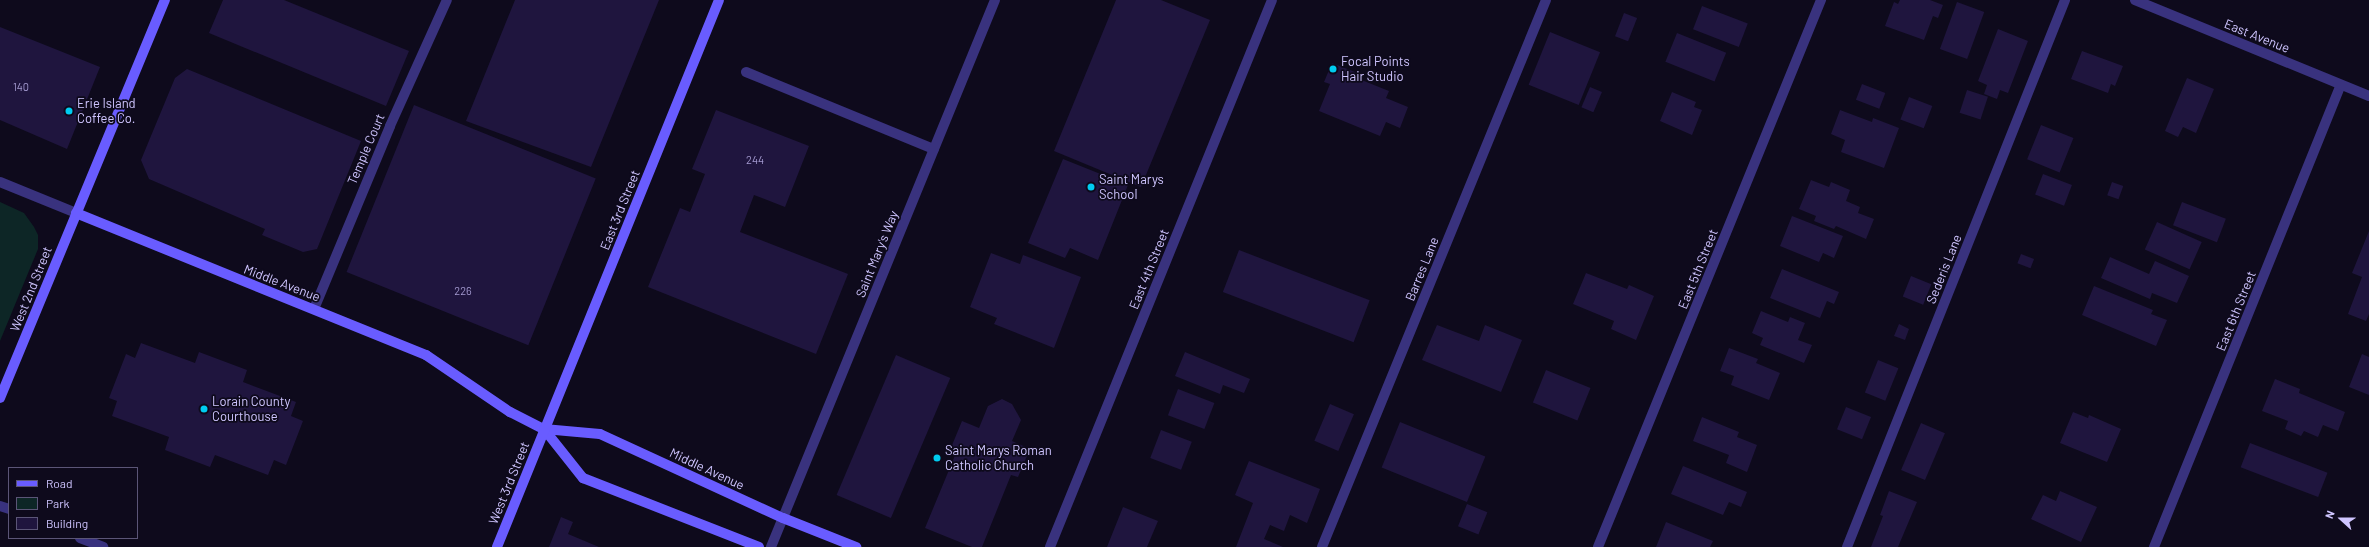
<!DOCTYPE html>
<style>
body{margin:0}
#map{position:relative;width:2369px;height:547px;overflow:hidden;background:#0e0a1c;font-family:Barlow,sans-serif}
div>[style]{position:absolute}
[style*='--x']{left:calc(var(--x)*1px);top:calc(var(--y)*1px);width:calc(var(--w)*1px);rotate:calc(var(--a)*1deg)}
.green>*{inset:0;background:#0d2626}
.building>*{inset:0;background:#1f153e;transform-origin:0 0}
.service>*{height:10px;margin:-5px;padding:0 5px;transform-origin:5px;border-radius:5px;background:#39327e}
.minor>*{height:10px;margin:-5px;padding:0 5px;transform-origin:5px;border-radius:5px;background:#39327e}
.tertiary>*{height:10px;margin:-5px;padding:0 5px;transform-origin:5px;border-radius:5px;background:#39327e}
.secondary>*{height:10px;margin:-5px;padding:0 5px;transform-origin:5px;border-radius:5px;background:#695cff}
.dots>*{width:11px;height:11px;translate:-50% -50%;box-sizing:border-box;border:2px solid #0e0a1c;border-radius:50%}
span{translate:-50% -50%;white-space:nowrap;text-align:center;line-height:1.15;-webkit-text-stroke:3.5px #0e0a1c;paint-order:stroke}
.number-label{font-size:11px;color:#a399cf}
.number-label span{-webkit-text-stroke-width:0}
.street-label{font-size:13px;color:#cfc5ff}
.poi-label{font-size:13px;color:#cfc5ff}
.left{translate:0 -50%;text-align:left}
.legend{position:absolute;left:8px;top:467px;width:130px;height:72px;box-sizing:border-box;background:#0e0a1c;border:1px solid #5b5577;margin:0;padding:5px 7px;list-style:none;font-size:12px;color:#cfc5ff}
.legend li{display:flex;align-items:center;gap:8px;height:20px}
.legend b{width:20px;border:1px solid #5b5577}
.north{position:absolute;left:2321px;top:499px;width:40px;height:40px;-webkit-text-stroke:3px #0e0a1c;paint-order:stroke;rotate:291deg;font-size:11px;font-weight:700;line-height:16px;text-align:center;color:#cfc5ff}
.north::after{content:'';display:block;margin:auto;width:14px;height:18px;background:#cfc5ff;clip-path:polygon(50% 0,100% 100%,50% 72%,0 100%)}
</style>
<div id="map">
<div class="green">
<div style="clip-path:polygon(0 202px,24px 213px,34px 227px,38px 235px,38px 249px,0 341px)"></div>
</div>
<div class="building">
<div style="clip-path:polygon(223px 0,284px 0,409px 51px,386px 106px,209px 33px)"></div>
<div style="clip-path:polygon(515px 0,659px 0,591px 167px,466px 121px)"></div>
<div style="clip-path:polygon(1116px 0,1161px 0,1210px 20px,1141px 187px,1054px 151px)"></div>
<div style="clip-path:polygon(1900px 0,1930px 0,1943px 5px,1938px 18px,1933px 16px,1924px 40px,1885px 26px,1894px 2px,1898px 4px)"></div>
<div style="left:1957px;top:2px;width:29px;height:50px;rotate:20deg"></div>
<div style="left:1702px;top:6px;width:49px;height:25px;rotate:21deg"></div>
<div style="left:1624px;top:13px;width:14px;height:25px;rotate:21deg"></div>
<div style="clip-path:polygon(0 27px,100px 67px,67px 149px,0 120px)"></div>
<div style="clip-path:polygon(1998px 29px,2028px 41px,2008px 93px,2000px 90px,1997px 99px,1984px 94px,1987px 85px,1978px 81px)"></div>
<div style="left:1550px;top:32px;width:54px;height:57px;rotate:22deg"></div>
<div style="left:1677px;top:33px;width:53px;height:31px;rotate:22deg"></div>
<div style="clip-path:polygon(2082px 51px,2123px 66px,2115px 86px,2111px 84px,2108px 93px,2071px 79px)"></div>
<div style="clip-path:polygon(1332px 63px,1355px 72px,1354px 77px,1389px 91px,1386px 98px,1408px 107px,1400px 128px,1386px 122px,1380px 136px,1319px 111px,1330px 84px,1324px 82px)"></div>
<div style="clip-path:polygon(187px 69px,361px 141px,317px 249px,303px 252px,262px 235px,265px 229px,149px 179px,141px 160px,175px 78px)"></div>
<div style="clip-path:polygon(2187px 78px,2214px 89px,2196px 133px,2183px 127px,2178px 137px,2165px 131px)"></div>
<div style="left:1862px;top:84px;width:25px;height:17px;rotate:21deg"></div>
<div style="left:1590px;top:87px;width:13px;height:22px;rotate:23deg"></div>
<div style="left:1967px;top:90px;width:22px;height:24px;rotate:18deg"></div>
<div style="clip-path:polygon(1672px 92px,1696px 102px,1694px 107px,1702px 110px,1692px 135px,1660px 121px)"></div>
<div style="left:1909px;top:97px;width:25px;height:24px;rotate:21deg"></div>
<div style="left:414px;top:105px;width:196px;height:180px;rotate:22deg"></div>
<div style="clip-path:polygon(716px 110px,809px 146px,785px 207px,754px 195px,740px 232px,848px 274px,816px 354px,648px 287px,680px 208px,690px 212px,705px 174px,692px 169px)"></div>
<div style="clip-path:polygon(1840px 110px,1872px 122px,1873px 118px,1899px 128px,1884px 168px,1841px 152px,1845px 140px,1831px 134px)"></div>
<div style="left:2041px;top:125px;width:35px;height:37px;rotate:22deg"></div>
<div style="clip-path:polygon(1063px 159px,1128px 185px,1098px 260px,1070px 248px,1065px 258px,1028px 243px)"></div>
<div style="left:2043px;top:174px;width:31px;height:22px;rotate:21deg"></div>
<div style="clip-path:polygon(1811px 180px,1829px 187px,1831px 182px,1850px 190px,1846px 201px,1860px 207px,1858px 213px,1874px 219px,1866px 239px,1836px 226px,1834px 229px,1814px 221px,1816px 216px,1799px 209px)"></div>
<div style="left:2112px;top:182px;width:12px;height:14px;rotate:20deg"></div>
<div style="left:2182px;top:202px;width:47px;height:25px;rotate:21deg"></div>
<div style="clip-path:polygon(1792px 216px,1843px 236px,1834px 258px,1823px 253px,1819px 262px,1780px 246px)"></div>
<div style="left:2157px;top:222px;width:49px;height:30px;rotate:24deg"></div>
<div style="clip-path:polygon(2369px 231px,2369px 314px,2366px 321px,2348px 314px,2362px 277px,2352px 273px)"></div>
<div style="left:1239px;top:250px;width:140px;height:45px;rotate:21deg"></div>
<div style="clip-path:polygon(991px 253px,1020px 264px,1023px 255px,1081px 277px,1054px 348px,994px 324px,997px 318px,970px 307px)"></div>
<div style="left:2021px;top:254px;width:14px;height:10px;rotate:21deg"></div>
<div style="clip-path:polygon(2110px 257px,2149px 274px,2155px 261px,2189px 276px,2177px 303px,2152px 293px,2150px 299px,2101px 278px)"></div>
<div style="clip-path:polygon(1782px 269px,1839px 292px,1834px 304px,1827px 301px,1820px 318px,1770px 298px)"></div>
<div style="clip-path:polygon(1586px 273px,1627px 289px,1629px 285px,1654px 296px,1636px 340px,1611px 329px,1614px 321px,1573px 304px)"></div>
<div style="left:1911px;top:276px;width:22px;height:22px;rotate:22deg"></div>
<div style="clip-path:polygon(2094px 286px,2153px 310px,2151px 314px,2167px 320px,2156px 346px,2082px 315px)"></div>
<div style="clip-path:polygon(1761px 311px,1788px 322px,1790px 317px,1805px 323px,1798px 340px,1812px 345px,1804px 363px,1760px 345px,1763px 338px,1752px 333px)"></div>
<div style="clip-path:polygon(1899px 324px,1909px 329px,1905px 340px,1894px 336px)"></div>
<div style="clip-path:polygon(1437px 325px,1479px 341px,1485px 325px,1522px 340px,1501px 392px,1422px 360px)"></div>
<div style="clip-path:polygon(141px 343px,195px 363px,199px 352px,247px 370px,243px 382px,296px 402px,291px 416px,303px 421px,286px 465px,274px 460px,268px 475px,215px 455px,210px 467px,165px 450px,169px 437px,112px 416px,117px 401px,109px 398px,126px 354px,135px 358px)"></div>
<div style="clip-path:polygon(1729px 348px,1758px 359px,1756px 363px,1780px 373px,1769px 400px,1731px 385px,1734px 376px,1720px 371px)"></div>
<div style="clip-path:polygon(1185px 352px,1250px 379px,1244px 393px,1223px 385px,1220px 394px,1175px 376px)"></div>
<div style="clip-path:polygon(2362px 354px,2369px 357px,2369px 395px,2349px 387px)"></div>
<div style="left:896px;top:355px;width:59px;height:152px;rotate:23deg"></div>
<div style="left:1878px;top:360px;width:22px;height:35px;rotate:22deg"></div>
<div style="left:1546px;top:370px;width:48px;height:35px;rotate:22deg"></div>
<div style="clip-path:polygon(2275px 379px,2300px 389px,2299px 393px,2345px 412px,2338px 431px,2323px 425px,2318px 437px,2304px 431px,2301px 436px,2285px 429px,2288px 421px,2262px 411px)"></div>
<div style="left:1178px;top:389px;width:39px;height:28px;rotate:21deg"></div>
<div style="clip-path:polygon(1002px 399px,1012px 404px,1021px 420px,1012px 441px,1030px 449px,1018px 477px,1011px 475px,982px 547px,972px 547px,925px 528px,956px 453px,950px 450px,962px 421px,979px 428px,988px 406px)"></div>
<div style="left:1330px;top:404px;width:26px;height:40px;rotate:23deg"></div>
<div style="left:1846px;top:407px;width:27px;height:24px;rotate:22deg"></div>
<div style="clip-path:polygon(2073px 412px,2088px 418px,2089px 415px,2121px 429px,2107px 462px,2060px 443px)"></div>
<div style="clip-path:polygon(1702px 417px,1739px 432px,1737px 437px,1757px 445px,1747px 472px,1726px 463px,1729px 455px,1693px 441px)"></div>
<div style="left:1400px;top:422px;width:92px;height:49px;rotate:22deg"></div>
<div style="left:1921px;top:423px;width:26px;height:51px;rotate:23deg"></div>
<div style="left:1161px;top:430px;width:33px;height:30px;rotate:21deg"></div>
<div style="left:2250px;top:443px;width:83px;height:26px;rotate:21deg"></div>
<div style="clip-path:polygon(1249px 461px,1320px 489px,1307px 523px,1290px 515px,1284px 531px,1270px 525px,1264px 539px,1283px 547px,1236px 547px,1253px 503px,1235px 495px)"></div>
<div style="clip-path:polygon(1683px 466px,1747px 492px,1741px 507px,1729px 502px,1723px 515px,1671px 494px)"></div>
<div style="clip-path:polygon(1889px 491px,1917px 502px,1898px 547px,1871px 547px,1883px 516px,1880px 515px)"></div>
<div style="clip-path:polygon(2060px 491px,2097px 507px,2081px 542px,2031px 519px,2043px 495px,2056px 501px)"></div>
<div style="left:1467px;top:504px;width:22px;height:24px;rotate:22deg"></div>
<div style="clip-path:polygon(1123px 507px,1158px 521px,1147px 547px,1107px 547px)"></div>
<div style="clip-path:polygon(561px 517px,573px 522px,568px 534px,599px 547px,549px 547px)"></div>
<div style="clip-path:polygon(1666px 522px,1713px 541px,1710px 547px,1656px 547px)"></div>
</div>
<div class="service">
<div style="--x:746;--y:72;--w:203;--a:22.3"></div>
<div style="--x:314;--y:309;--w:198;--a:-67.4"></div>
<div style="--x:390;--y:126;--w:138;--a:-65.7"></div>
</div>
<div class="minor">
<div style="--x:0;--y:506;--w:9;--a:18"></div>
<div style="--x:80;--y:538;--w:25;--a:21"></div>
<div style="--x:771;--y:547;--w:591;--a:-67.73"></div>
<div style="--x:1322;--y:547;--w:591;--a:-67.73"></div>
<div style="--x:1598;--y:547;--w:591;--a:-67.82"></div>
<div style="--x:1847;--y:547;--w:589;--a:-68.27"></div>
<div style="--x:2154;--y:547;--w:498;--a:-68"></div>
</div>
<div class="tertiary">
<div style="--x:2135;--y:0;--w:253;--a:22.3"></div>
<div style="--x:0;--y:182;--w:82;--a:22.2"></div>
<div style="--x:1050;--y:547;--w:590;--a:-67.91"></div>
</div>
<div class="secondary">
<div style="--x:76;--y:213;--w:378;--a:22.1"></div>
<div style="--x:426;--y:355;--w:102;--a:34.2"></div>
<div style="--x:510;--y:412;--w:38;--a:27"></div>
<div style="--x:544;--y:429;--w:56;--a:5.1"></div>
<div style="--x:600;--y:434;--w:201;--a:24.7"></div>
<div style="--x:783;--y:518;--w:79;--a:21.7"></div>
<div style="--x:0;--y:398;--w:431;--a:-67.5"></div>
<div style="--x:544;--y:429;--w:63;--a:51.5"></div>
<div style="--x:583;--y:478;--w:189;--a:21.4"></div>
<div style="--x:497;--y:547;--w:590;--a:-67.91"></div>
</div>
<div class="dots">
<div style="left:1333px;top:69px;background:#00ccf0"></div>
<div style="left:69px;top:111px;background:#00ccf0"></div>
<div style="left:1091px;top:187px;background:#00ccf0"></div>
<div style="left:204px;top:409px;background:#00ccf0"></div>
<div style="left:937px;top:458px;background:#00ccf0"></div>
</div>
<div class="number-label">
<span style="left:21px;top:87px">140</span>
<span style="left:755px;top:160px">244</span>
<span style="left:463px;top:291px">226</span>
</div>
<div class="street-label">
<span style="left:2257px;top:36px;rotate:22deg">East Avenue</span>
<span style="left:366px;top:149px;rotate:-67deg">Temple Court</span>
<span style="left:620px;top:210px;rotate:-68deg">East 3rd Street</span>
<span style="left:877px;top:254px;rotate:-68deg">Saint Mary's Way</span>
<span style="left:1149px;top:269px;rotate:-68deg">East 4th Street</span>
<span style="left:1422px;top:269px;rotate:-68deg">Barres Lane</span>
<span style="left:1698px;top:269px;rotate:-68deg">East 5th Street</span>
<span style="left:1944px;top:269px;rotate:-68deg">Sederis Lane</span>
<span style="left:282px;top:283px;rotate:21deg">Middle Avenue</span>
<span style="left:31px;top:289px;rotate:-68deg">West 2nd Street</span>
<span style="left:2236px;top:311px;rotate:-68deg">East 6th Street</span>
<span style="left:707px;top:469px;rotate:25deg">Middle Avenue</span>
<span style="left:509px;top:483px;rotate:-68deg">West 3rd Street</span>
</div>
<div class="poi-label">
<span class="left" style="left:1341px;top:69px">Focal Points<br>Hair Studio</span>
<span class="left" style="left:77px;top:111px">Erie Island<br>Coffee Co.</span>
<span class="left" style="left:1099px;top:187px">Saint Marys<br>School</span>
<span class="left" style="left:212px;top:409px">Lorain County<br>Courthouse</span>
<span class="left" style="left:945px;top:458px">Saint Marys Roman<br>Catholic Church</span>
</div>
<ul class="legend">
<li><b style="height:5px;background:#695cff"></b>Road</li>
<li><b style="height:11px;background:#0d2626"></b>Park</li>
<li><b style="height:11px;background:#1f153e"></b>Building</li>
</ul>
<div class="north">N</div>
</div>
